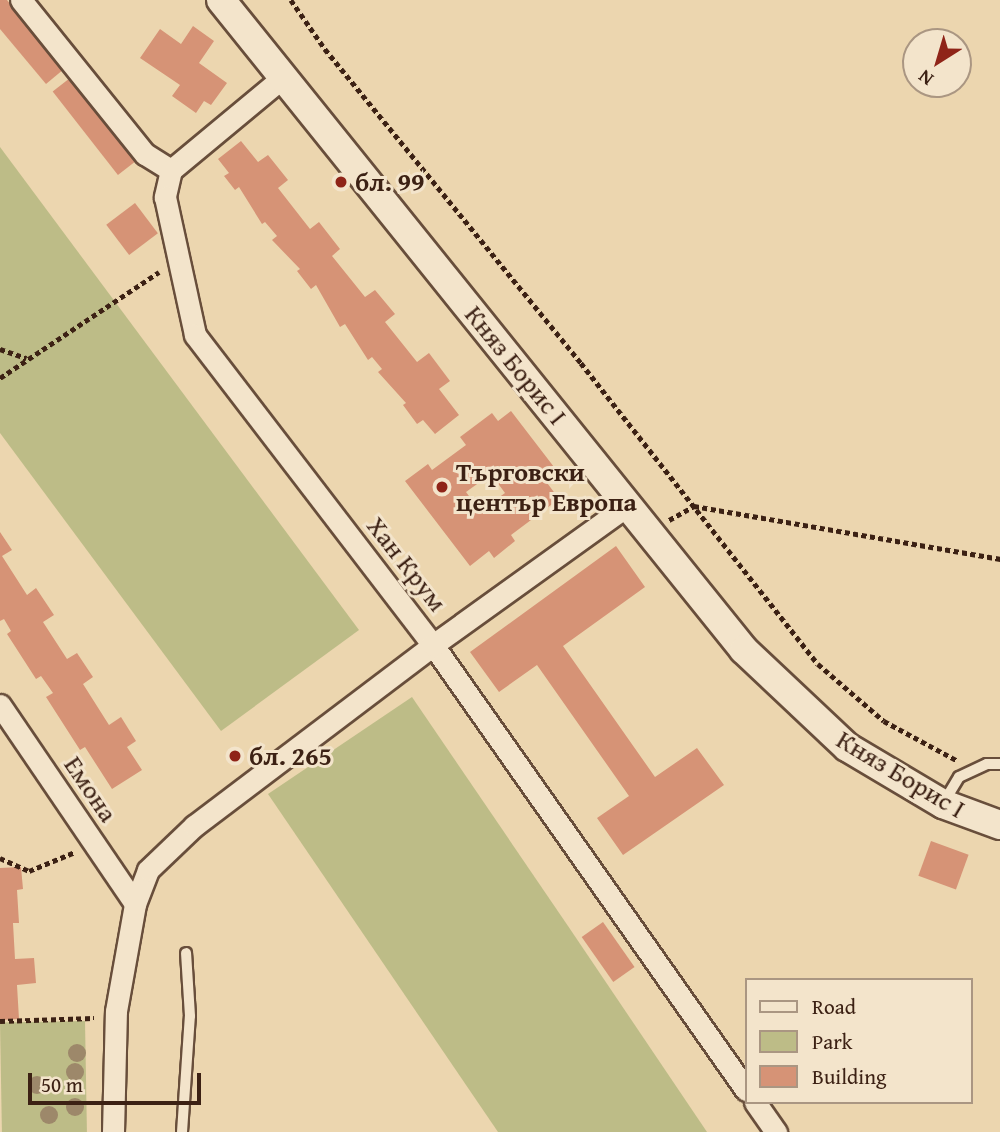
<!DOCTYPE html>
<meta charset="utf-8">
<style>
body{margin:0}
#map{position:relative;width:1000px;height:1132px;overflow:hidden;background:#ecd6af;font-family:"Gentium Book Plus",serif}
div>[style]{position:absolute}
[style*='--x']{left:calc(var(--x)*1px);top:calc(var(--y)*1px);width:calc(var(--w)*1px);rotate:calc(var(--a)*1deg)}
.green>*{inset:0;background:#bdbc87;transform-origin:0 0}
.building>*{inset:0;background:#d69376;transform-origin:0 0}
.path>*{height:4.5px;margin-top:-2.25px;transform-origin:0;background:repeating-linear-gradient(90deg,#3c2114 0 5px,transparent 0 8.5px)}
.roads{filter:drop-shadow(2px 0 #684e3b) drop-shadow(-2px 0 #684e3b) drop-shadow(0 2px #684e3b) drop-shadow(0 -2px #684e3b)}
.lane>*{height:10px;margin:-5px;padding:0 5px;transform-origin:5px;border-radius:5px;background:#f3e4cb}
.street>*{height:21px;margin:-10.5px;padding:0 10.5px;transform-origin:10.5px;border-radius:10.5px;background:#f3e4cb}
.secondary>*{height:28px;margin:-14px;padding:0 14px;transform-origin:14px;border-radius:14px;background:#f3e4cb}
.trees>*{width:18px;height:18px;margin:-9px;border-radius:50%;background:#9d886a}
.dots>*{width:19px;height:19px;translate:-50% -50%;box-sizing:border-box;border:4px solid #f3e4cb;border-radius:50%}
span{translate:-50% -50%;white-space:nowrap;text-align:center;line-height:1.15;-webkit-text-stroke:6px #f3e4cb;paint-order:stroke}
.poi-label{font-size:26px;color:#3c2114;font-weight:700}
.left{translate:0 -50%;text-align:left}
.street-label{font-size:26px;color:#3c2114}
.legend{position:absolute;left:745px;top:978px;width:228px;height:126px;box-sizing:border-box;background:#f3e4cb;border:2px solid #aa9682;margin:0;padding:9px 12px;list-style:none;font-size:21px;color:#3c2114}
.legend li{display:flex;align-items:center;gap:14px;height:35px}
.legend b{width:35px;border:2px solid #aa9682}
.north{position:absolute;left:902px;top:28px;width:70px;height:70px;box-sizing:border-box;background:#f3e4cb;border:2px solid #aa9682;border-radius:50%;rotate:217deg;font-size:19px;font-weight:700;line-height:28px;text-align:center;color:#3c2114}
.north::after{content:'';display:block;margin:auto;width:24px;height:32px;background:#8f2418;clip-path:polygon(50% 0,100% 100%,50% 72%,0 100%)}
.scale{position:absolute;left:28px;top:1073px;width:173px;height:32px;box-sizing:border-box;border:4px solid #3c2114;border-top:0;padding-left:9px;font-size:21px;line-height:24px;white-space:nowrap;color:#3c2114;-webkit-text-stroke:5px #f3e4cb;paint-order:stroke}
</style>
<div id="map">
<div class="green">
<div style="clip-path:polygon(0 147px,359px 630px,221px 731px,0 433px)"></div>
<div style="clip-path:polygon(412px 697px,568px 926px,707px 1132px,498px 1132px,268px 794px)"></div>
<div style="left:85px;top:1021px;width:111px;height:85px;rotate:89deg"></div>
</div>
<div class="building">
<div style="clip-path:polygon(0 0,7px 0,64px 69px,46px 84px,0 29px)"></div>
<div style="clip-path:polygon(193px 26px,214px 41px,199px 63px,227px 83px,211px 105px,204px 101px,196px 113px,172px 96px,180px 85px,140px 58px,160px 29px,181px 44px)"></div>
<div style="left:70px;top:78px;width:106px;height:22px;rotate:52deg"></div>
<div style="clip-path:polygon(241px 141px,258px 162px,268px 155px,288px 180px,278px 188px,310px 229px,319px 222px,340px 249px,332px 256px,365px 297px,375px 290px,395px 314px,385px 322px,417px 362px,429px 353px,450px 381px,439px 389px,459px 415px,435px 434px,423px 420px,417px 424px,403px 405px,406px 403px,378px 372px,382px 369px,372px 357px,368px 360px,345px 324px,340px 327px,316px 285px,311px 289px,297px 271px,300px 269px,272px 240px,277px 236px,265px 222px,262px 224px,239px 187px,235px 190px,224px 176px,229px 173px,218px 159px)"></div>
<div style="left:135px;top:203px;width:38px;height:36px;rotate:53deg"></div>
<div style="clip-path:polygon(evenodd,511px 411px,554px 467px,542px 476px,559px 499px,511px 535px,515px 541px,494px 558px,489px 551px,470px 566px,405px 481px,428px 464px,432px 470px,466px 445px,460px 437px,492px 413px,498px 421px,511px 411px,491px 474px,505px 493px,480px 511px,466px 492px,491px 474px)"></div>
<div style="clip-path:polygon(0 532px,12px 550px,2px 556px,27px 595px,36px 588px,54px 615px,43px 622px,67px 659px,77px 653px,93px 677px,83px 684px,109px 725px,121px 717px,136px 741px,127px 747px,142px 770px,112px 789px,85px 747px,80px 750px,46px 697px,53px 693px,41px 676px,36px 679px,7px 634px,11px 631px,4px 619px,0 621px)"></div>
<div style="clip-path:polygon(616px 546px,645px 587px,563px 646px,655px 777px,697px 748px,724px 785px,623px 855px,597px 818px,629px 796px,537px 665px,499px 692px,470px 652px)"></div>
<div style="left:931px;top:841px;width:40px;height:37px;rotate:20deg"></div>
<div style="clip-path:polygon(21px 867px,23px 889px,17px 890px,19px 923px,13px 923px,15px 959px,34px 958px,36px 983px,17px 985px,19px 1019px,0 1020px,0 868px)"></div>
<div style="left:603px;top:922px;width:55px;height:26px;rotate:55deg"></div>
</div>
<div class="path">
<div style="--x:291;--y:0;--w:60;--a:55.2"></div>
<div style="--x:325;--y:49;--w:405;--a:50.8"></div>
<div style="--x:581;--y:363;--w:383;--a:51.8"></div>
<div style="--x:818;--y:664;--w:87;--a:40.8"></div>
<div style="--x:884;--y:721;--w:84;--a:28.4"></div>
<div style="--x:0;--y:349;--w:28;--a:19"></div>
<div style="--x:0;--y:378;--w:191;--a:-33.7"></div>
<div style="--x:669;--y:520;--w:29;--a:-29"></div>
<div style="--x:694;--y:506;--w:311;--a:9.8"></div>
<div style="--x:0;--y:858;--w:32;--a:24"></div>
<div style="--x:29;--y:871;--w:50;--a:-22.4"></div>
<div style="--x:0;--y:1021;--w:94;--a:-1.8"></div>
</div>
<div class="roads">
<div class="lane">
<div style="--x:944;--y:802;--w:29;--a:-59"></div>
<div style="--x:959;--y:777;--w:31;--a:-25"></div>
<div style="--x:987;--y:764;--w:13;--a:0"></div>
<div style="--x:182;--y:1132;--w:116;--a:-86.1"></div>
<div style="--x:190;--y:1016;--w:63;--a:-93.6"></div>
</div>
<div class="street">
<div style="--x:21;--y:0;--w:198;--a:51.2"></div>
<div style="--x:145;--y:154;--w:31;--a:32"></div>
<div style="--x:282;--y:78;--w:144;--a:140.3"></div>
<div style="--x:171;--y:170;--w:28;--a:103"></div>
<div style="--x:165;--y:197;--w:141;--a:77.7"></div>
<div style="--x:195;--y:335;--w:391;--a:52.5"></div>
<div style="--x:433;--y:645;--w:544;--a:54.88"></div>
<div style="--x:0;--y:705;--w:240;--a:55.8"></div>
<div style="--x:755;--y:1102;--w:37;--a:55"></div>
<div style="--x:113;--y:1132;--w:121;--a:-88.6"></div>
<div style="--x:116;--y:1011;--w:109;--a:-79.9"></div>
<div style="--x:135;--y:904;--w:36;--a:-69"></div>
<div style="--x:148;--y:870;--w:64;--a:-43.7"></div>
<div style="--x:194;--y:826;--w:300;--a:-37.1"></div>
<div style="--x:433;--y:645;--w:241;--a:-35.7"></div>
</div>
<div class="secondary">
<div style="--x:221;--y:0;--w:834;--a:51.18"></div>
<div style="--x:744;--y:650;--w:141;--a:43.3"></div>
<div style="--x:847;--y:747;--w:112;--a:30.7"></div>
<div style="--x:943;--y:804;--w:61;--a:20.2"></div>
</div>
</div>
<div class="trees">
<div style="left:77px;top:1053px"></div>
<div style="left:75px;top:1072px"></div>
<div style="left:37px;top:1085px"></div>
<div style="left:75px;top:1107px"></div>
<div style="left:49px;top:1115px"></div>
</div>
<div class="dots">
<div style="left:341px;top:182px;background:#8f2418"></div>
<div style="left:442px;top:487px;background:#8f2418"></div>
<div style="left:235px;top:756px;background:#8f2418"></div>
</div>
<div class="poi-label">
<span class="left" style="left:355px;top:182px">бл. 99</span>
<span class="left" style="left:456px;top:487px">Търговски<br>център Европа</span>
<span class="left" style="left:249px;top:756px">бл. 265</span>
</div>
<div class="street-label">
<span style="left:516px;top:365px;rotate:51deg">Княз Борис I</span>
<span style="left:407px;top:564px;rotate:52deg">Хан Крум</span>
<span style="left:901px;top:774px;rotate:31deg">Княз Борис I</span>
<span style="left:91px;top:789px;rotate:56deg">Емона</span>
</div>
<ul class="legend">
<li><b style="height:9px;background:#f3e4cb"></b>Road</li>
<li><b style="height:19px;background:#bdbc87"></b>Park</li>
<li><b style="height:19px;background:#d69376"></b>Building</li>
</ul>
<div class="north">N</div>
<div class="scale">50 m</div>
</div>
